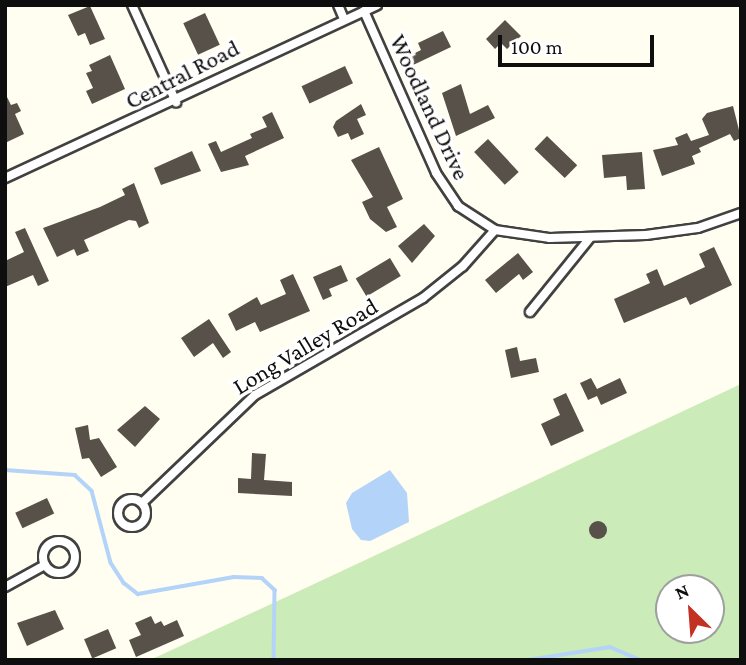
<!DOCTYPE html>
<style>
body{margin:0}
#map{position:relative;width:746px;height:665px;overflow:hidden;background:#fffef0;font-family:"Crimson Pro",serif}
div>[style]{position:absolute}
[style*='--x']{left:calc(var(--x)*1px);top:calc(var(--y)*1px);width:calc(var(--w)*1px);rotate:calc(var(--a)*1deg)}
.green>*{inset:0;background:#cbebb8}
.water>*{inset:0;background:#b3d4f8}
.stream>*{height:3.5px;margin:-1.75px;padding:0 1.75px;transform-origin:1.75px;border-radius:1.75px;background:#b3d4f8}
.building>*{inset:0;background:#57514a;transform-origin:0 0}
.round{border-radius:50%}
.roads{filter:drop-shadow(2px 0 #414141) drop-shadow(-2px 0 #414141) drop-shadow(0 2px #414141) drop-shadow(0 -2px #414141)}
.street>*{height:8px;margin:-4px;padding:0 4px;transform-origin:4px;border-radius:4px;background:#fff}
.street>.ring{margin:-4px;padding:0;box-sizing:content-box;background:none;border:8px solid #fff;border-radius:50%}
span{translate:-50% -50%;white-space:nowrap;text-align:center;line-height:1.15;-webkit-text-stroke:7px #fff;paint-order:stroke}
.street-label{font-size:24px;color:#0e0e0e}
.frame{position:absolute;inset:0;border:7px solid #0e0e0e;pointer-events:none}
.north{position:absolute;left:655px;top:574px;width:70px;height:70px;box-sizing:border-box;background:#fff;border:2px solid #9f9f9f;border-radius:50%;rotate:335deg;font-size:19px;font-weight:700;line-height:28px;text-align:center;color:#0e0e0e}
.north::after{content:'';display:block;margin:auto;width:24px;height:32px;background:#c23223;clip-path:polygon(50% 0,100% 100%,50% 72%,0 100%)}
.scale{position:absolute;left:498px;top:35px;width:156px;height:32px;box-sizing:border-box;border:4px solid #0e0e0e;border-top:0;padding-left:9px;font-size:21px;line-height:24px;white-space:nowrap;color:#0e0e0e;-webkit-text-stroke:5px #fff;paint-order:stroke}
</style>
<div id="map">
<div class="green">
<div style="clip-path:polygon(evenodd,741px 384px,741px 660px,150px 660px,297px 592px,741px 384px,669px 588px,711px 588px,711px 630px,669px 630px,669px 588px)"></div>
</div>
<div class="water">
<div style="clip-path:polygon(390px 470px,407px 493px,409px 522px,370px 541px,361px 540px,352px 529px,346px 503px,352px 493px)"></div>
</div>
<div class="stream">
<div style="--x:5;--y:470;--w:70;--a:4.1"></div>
<div style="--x:75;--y:475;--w:23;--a:43"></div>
<div style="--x:92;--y:491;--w:74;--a:75.2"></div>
<div style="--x:111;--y:563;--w:24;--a:57"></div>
<div style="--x:124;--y:583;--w:18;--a:38"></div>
<div style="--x:138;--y:594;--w:97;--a:-10"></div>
<div style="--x:234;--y:577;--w:28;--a:2"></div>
<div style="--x:262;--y:578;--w:18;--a:43"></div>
<div style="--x:275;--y:590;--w:70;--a:90.8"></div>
<div style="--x:528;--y:660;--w:83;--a:-9"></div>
<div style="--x:610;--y:647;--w:33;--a:23"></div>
</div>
<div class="building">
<div style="clip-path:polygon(90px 6px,105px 39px,90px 45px,85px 33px,78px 36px,68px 15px)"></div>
<div style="left:205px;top:13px;width:35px;height:24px;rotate:65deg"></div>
<div style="clip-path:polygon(505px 20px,521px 36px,507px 49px,501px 43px,495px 49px,486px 39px)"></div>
<div style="clip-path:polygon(443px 31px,451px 47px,411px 66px,407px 57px,421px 50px,418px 43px)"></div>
<div style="clip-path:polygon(110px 55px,125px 89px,92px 104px,86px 91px,93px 88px,86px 73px,92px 71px,89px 65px)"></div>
<div style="left:345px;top:66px;width:19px;height:48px;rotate:65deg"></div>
<div style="clip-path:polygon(461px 84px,470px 114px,488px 105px,495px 118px,456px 136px,442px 93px)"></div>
<div style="clip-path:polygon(5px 93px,11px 105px,17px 103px,21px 111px,15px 114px,24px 134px,5px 143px)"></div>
<div style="clip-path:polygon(361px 104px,366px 115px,357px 119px,364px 134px,351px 140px,348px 133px,338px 137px,333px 127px,336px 121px)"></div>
<div style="clip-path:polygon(733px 106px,741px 138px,734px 141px,730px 134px,699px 148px,701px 152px,692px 156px,695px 164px,662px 176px,653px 150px,678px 145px,675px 138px,687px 133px,691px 141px,709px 135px,702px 119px,707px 113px)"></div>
<div style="clip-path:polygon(272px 112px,284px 138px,245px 156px,249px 165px,221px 172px,208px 144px,216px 141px,221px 152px,252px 138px,250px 134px,267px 127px,262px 117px)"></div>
<div style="left:547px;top:136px;width:42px;height:18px;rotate:44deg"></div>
<div style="left:488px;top:139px;width:45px;height:19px;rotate:47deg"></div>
<div style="clip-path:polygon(379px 147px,403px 199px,387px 207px,397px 227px,386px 232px,370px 219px,362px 202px,373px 197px,351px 160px)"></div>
<div style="clip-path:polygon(192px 151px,201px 171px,161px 185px,154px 168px)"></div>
<div style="clip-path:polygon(642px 152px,645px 189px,627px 190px,626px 176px,604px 178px,602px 155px)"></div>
<div style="clip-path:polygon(134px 183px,149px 223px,139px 228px,136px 221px,129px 220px,84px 240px,89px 251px,77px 256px,74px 249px,57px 257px,43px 228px,100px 207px,125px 195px,122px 189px)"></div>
<div style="clip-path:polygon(424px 224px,435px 236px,412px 263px,398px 246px)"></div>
<div style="clip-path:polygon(25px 228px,49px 281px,38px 286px,33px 275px,5px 287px,5px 261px,24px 252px,15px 232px)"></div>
<div style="clip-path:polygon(714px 247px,732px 285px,690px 305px,686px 297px,624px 323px,614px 299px,650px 283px,646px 274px,657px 269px,664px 286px,705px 267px,699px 254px)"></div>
<div style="clip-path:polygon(518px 253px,533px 272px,523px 280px,519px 274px,496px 293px,485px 280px)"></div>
<div style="left:390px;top:258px;width:21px;height:40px;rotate:59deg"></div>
<div style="clip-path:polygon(341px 265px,348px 281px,329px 289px,332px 296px,323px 300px,313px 277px)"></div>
<div style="clip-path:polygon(293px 274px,310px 311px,260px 332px,255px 322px,236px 331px,228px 314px,257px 297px,261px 305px,286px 294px,280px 280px)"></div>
<div style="clip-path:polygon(209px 319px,231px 352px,223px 358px,213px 343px,194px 357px,181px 338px)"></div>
<div style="clip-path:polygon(517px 347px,520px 361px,536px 358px,539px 372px,511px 378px,505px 350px)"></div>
<div style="clip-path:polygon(591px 378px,597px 389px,620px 378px,627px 393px,601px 405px,597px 396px,588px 400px,580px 383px)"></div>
<div style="clip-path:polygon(566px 393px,584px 431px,551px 446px,541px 424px,560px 415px,553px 399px)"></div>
<div style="clip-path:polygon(145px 406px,160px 419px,135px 447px,117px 430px)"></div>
<div style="clip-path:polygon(88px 425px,90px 440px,99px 438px,117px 467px,101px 477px,89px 458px,82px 459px,75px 428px)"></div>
<div style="clip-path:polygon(252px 453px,266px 454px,264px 480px,292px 482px,292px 496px,238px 493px,238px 478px,251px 479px)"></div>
<div style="left:47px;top:498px;width:17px;height:35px;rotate:65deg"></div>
<div class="round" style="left:589px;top:521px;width:18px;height:18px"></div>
<div style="clip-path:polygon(55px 610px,64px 629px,27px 646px,17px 623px)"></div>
<div style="clip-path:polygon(151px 616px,155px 624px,161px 621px,164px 626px,177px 620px,184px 636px,136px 657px,129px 640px,141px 635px,135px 623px)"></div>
<div style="left:108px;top:629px;width:21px;height:26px;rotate:67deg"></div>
</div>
<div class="roads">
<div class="street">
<div style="--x:132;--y:5;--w:107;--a:65.6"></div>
<div style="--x:338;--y:5;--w:15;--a:67"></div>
<div style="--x:364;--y:11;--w:177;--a:66"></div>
<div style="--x:436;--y:173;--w:40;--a:56"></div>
<div style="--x:458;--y:206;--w:44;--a:33"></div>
<div style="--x:495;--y:230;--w:56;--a:8.3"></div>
<div style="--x:550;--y:238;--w:96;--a:-1.8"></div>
<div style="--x:646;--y:235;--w:52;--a:-7.7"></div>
<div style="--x:698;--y:228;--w:46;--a:-19.2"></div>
<div style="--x:5;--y:178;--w:410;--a:-24.9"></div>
<div style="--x:530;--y:312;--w:95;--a:-51"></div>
<div class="ring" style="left:118px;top:499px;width:20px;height:20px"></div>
<div style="--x:142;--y:503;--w:156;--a:-43.7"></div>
<div style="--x:255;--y:395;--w:194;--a:-30"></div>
<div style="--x:423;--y:298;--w:51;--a:-38.7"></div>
<div style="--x:463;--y:266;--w:48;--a:-48.4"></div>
<div class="ring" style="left:43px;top:541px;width:24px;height:24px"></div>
<div style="--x:5;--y:587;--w:46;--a:-28.8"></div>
</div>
</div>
<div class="street-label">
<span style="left:182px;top:74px;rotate:-27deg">Central Road</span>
<span style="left:430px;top:107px;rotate:65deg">Woodland Drive</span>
<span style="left:305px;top:346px;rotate:-31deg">Long Valley Road</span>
</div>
<div class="frame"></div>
<div class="north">N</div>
<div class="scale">100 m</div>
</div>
